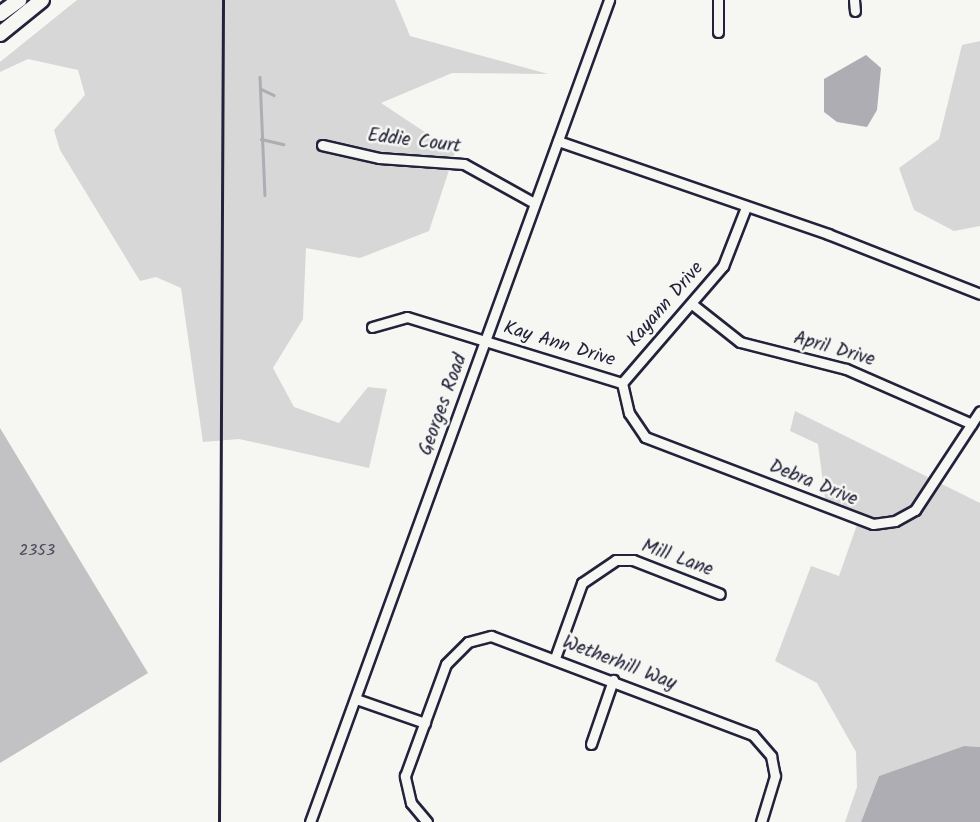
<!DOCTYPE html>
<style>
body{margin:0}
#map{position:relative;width:980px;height:822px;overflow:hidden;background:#f6f6f2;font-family:Kalam,sans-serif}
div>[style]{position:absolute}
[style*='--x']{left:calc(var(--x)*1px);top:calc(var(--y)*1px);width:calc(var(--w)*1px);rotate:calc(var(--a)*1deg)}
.green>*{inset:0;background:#d7d7d7}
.water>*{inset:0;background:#adadb3}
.stream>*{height:2.5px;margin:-1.25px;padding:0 1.25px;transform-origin:1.25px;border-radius:1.25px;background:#adadb3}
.building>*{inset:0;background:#c2c2c4}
.roads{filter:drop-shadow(2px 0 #22223b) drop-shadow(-2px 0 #22223b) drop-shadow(0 2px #22223b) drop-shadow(0 -2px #22223b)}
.minor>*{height:9px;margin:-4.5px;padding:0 4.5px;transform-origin:4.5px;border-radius:4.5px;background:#f6f6f2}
.highway>*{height:14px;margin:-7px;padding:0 7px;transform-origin:7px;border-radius:7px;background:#f6f6f2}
.rail>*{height:2.5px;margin:-1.25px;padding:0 1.25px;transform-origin:1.25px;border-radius:1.25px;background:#22223b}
span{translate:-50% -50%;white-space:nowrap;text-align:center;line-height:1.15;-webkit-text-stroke:5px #f6f6f2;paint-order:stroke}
.number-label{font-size:16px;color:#4a4a5d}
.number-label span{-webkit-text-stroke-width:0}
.street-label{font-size:19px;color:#22223b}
</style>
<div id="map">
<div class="green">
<div style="clip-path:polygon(77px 0,395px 0,410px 36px,548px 74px,452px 73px,381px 103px,455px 152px,429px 231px,360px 258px,306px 248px,303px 319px,273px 368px,294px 407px,339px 423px,368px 387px,387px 389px,369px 468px,239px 439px,203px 442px,181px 288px,156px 277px,140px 281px,60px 150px,54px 130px,85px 95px,78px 70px,28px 59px,0 72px,0 62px)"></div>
<div style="clip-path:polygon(980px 41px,980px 226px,954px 231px,914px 210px,899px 168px,939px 139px,962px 45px)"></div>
<div style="clip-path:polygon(795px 411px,980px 503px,980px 747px,964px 746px,879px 776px,861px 822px,845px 822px,857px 787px,856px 752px,817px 683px,775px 661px,811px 566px,839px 576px,859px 519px,826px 506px,818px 444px,790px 431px)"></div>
</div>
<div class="water">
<div style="clip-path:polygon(866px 55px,881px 68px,877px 110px,867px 127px,837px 122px,824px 112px,824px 79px)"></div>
<div style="clip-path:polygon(964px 746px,980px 747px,980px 822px,861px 822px,879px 776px)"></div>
</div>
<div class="stream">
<div style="--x:260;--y:77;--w:118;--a:87.6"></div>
<div style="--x:261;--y:89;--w:14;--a:25"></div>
<div style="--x:261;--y:139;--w:23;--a:13"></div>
</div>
<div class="building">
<div style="clip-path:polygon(0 428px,148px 673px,0 763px)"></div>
</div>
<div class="roads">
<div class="minor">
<div style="--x:718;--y:0;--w:32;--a:90"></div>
<div style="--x:854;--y:0;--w:11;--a:85"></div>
<div style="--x:558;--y:141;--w:286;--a:19"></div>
<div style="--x:828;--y:234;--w:163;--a:21.5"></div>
<div style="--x:322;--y:145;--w:58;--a:12.8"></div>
<div style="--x:379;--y:158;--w:85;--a:4"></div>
<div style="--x:464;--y:164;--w:80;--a:29.1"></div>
<div style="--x:692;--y:304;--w:61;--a:38.4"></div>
<div style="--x:740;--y:342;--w:109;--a:14.3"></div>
<div style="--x:846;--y:369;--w:137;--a:23.6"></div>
<div style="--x:372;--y:327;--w:36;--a:-16"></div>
<div style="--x:407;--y:317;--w:225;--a:17.1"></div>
<div style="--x:622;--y:383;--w:31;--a:77"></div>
<div style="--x:629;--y:413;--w:29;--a:56"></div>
<div style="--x:645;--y:437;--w:244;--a:20.9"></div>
<div style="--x:873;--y:524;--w:22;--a:-8"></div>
<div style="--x:895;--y:521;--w:23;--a:-29"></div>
<div style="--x:915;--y:510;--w:118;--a:-56.7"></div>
<div style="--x:622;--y:383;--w:155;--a:-49.2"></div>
<div style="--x:723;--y:266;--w:63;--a:-68.7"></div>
<div style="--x:555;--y:658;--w:80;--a:-70.2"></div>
<div style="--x:582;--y:583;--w:41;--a:-34.1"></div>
<div style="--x:616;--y:560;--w:17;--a:0"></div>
<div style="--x:633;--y:560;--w:93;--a:21.3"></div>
<div style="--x:356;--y:699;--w:73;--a:19.2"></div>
<div style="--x:591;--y:744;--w:68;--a:-71"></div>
<div style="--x:310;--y:822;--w:875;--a:-70.01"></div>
<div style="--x:427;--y:822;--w:25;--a:-130"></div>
<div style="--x:411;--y:803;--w:28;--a:-103"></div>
<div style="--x:405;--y:776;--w:119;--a:-69.9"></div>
<div style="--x:446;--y:664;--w:31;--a:-45"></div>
<div style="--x:468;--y:642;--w:24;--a:-15"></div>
<div style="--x:491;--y:636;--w:280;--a:20.7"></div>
<div style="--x:753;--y:735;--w:28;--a:49"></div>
<div style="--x:771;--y:756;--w:20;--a:79"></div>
<div style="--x:775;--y:776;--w:48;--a:106.9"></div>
</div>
<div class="highway">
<div style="--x:0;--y:14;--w:24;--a:-36"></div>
<div style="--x:0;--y:34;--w:54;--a:-39"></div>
</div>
</div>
<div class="rail">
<div style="--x:219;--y:822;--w:822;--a:-89.72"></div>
</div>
<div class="number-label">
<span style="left:37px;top:551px">2353</span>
</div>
<div class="street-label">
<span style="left:414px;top:142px;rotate:7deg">Eddie Court</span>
<span style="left:666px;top:305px;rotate:-49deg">Kayann Drive</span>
<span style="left:559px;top:345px;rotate:17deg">Kay Ann Drive</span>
<span style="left:834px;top:350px;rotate:16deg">April Drive</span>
<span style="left:444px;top:405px;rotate:-70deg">Georges Road</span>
<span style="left:813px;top:484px;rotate:22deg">Debra Drive</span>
<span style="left:677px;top:559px;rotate:20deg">Mill Lane</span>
<span style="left:619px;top:664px;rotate:21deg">Wetherhill Way</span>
</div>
</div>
